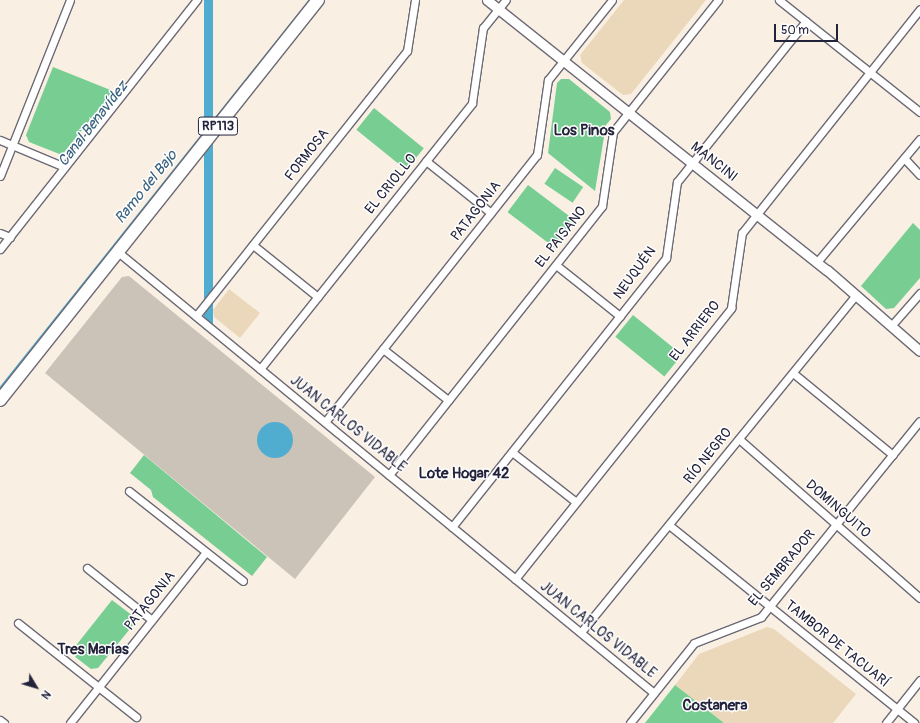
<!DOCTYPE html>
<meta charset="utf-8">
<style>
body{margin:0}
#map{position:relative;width:920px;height:723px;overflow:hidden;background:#f9f0e3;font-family:Pangolin,sans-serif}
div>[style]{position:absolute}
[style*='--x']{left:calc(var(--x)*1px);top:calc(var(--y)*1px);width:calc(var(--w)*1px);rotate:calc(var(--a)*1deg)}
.built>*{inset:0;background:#ebd8ba}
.industrial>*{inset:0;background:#cbc3b8}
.green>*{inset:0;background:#77cd92;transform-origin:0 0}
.water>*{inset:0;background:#51adcf;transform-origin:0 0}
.round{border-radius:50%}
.stream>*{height:2.5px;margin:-1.25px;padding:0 1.25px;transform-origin:1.25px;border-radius:1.25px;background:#51adcf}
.roads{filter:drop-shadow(1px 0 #6d6a76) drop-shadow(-1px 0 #6d6a76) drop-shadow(0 1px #6d6a76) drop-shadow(0 -1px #6d6a76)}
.minor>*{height:7px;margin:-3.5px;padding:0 3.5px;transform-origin:3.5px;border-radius:3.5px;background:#fff}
.tertiary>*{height:9px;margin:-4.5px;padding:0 4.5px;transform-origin:4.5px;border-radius:4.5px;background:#fff}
.primary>*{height:12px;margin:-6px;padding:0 6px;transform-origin:6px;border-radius:6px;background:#fff}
span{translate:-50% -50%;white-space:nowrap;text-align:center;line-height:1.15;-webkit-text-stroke:3px #fff;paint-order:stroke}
.shield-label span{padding:1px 3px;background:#fff;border:1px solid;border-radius:3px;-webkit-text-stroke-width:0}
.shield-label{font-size:13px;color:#22223b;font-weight:700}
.street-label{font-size:14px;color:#22223b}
.water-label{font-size:15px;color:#37617e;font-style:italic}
.neighbourhood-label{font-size:15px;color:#22223b;font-weight:700}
.north{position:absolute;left:16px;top:667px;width:40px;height:40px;-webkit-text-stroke:3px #fff;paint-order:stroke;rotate:128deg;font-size:11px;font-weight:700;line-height:16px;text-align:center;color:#22223b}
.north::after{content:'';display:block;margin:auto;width:14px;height:18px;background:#22223b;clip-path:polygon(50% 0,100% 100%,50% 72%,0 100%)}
.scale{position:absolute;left:774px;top:24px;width:64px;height:18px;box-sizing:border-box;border:2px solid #22223b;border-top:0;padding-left:5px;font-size:12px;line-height:14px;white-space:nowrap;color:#22223b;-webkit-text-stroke:3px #fff;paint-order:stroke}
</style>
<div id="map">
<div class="built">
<div style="clip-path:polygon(624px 0,706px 0,631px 94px,623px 95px,582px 63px,580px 55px)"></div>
<div style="clip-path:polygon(229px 289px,260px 313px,240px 338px,214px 317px,213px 310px)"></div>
<div style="clip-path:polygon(767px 627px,774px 629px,856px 694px,833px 723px,724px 723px,675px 685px,699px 654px)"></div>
</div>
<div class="industrial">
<div style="clip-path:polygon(129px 276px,375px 477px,295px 579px,45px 373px,122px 277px)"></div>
</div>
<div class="green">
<div style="clip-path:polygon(53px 67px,113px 91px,62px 155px,29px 142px,26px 135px)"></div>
<div style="clip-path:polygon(561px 79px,569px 79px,610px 112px,611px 119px,606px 125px,595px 191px,548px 153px,557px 83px)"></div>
<div style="left:374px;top:108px;width:64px;height:28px;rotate:39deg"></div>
<div style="left:555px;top:168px;width:34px;height:19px;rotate:34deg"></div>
<div style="left:528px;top:185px;width:59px;height:34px;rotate:37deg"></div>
<div style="clip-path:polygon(913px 223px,920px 230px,920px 278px,894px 308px,886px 309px,861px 286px)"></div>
<div style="left:633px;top:315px;width:63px;height:28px;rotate:39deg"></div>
<div style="clip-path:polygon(144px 455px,267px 557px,252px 576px,153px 497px,151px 490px,130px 473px)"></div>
<div style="clip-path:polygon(112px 600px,133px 616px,134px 624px,98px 668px,91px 669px,70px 653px)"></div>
<div style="clip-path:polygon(675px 685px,724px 723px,645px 723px)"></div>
</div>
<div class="water">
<div style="left:204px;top:0;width:9px;height:330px"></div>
<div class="round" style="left:257px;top:422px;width:36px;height:36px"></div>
</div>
<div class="stream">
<div style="--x:0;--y:388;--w:497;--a:-51.4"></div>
</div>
<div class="roads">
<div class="minor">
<div style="--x:779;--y:0;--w:180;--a:38.5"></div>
<div style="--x:0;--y:140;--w:70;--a:22.6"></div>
<div style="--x:904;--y:158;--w:23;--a:47"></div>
<div style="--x:426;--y:161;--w:83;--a:38.7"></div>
<div style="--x:0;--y:176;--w:189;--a:-68.3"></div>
<div style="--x:0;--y:233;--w:11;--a:22"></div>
<div style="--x:253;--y:245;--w:83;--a:38.7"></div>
<div style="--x:0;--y:249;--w:318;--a:-51.7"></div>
<div style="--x:118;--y:252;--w:694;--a:39.45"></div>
<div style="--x:817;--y:262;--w:160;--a:-50.1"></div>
<div style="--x:556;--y:265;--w:82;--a:38.6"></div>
<div style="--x:196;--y:316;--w:339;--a:-51.5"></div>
<div style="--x:407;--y:51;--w:52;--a:-81.1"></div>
<div style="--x:891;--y:326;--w:44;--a:-48.7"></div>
<div style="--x:383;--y:349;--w:83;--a:38.1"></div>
<div style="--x:260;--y:369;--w:340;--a:-51.4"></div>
<div style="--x:472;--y:103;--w:76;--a:-81.7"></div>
<div style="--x:483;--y:28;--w:36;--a:-51"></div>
<div style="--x:793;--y:373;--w:129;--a:39.4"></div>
<div style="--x:325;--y:422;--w:341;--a:-51.6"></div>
<div style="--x:537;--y:155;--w:76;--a:-81.7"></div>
<div style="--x:548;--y:80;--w:102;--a:-51.3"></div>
<div style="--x:739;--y:439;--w:241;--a:41.3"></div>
<div style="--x:512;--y:452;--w:81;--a:38"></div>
<div style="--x:389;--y:475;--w:343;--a:-51.6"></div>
<div style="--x:602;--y:206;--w:75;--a:-81.5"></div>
<div style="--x:613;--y:132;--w:169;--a:-51.5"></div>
<div style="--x:129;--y:491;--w:145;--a:38.3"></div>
<div style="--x:669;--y:525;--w:315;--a:38.9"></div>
<div style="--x:452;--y:527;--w:344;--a:-51.5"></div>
<div style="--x:666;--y:258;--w:77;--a:-81.8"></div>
<div style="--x:677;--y:182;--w:206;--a:-51.3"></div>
<div style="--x:87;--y:568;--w:83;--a:38.7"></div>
<div style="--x:515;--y:579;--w:347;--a:-51.4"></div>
<div style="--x:731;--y:308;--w:76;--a:-81.7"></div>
<div style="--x:742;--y:233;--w:286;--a:-51.5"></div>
<div style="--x:18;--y:623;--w:151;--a:38.5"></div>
<div style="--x:581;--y:632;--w:435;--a:-50.8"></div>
<div style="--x:0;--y:720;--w:5;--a:37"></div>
<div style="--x:70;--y:723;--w:218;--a:-51.5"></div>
<div style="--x:630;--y:723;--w:102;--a:-51.3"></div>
<div style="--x:694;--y:643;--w:72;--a:-21.2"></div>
<div style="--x:761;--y:617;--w:252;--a:-51"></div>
<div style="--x:886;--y:723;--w:55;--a:-51.7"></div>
</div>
<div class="tertiary">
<div style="--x:487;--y:0;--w:434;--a:38.5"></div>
<div style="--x:827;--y:270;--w:123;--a:41.1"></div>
</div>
<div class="primary">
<div style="--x:0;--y:400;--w:511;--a:-51.52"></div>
</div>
</div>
<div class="shield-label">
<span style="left:218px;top:126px">RP113</span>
</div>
<div class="street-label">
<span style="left:307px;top:155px;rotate:-52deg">FORMOSA</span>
<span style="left:714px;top:162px;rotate:38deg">MANCINI</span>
<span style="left:391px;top:184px;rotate:-51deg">EL CRIOLLO</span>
<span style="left:476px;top:211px;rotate:-52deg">PATAGONIA</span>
<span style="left:561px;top:237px;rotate:-52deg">EL PAISANO</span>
<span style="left:635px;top:273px;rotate:-54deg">NEUQUÉN</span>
<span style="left:695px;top:331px;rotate:-52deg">EL ARRIERO</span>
<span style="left:348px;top:424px;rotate:39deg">JUAN CARLOS VIDABLE</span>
<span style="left:708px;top:456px;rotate:-51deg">RÍO NEGRO</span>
<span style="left:838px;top:509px;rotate:41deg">DOMINGUITO</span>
<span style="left:782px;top:568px;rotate:-50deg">EL SEMBRADOR</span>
<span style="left:150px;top:601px;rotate:-51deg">PATAGONIA</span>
<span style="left:598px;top:630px;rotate:39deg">JUAN CARLOS VIDABLE</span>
<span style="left:837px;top:644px;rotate:39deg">TAMBOR DE TACUARÍ</span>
</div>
<div class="water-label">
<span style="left:93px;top:124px;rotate:-52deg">Canal Benavídez</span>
<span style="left:146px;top:187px;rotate:-51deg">Ramo del Bajo</span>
</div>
<div class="neighbourhood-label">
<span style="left:584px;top:131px">Los Pinos</span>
<span style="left:464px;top:474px">Lote Hogar 42</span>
<span style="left:93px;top:650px">Tres Marías</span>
<span style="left:715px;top:706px">Costanera</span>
</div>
<div class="north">N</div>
<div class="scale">50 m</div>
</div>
